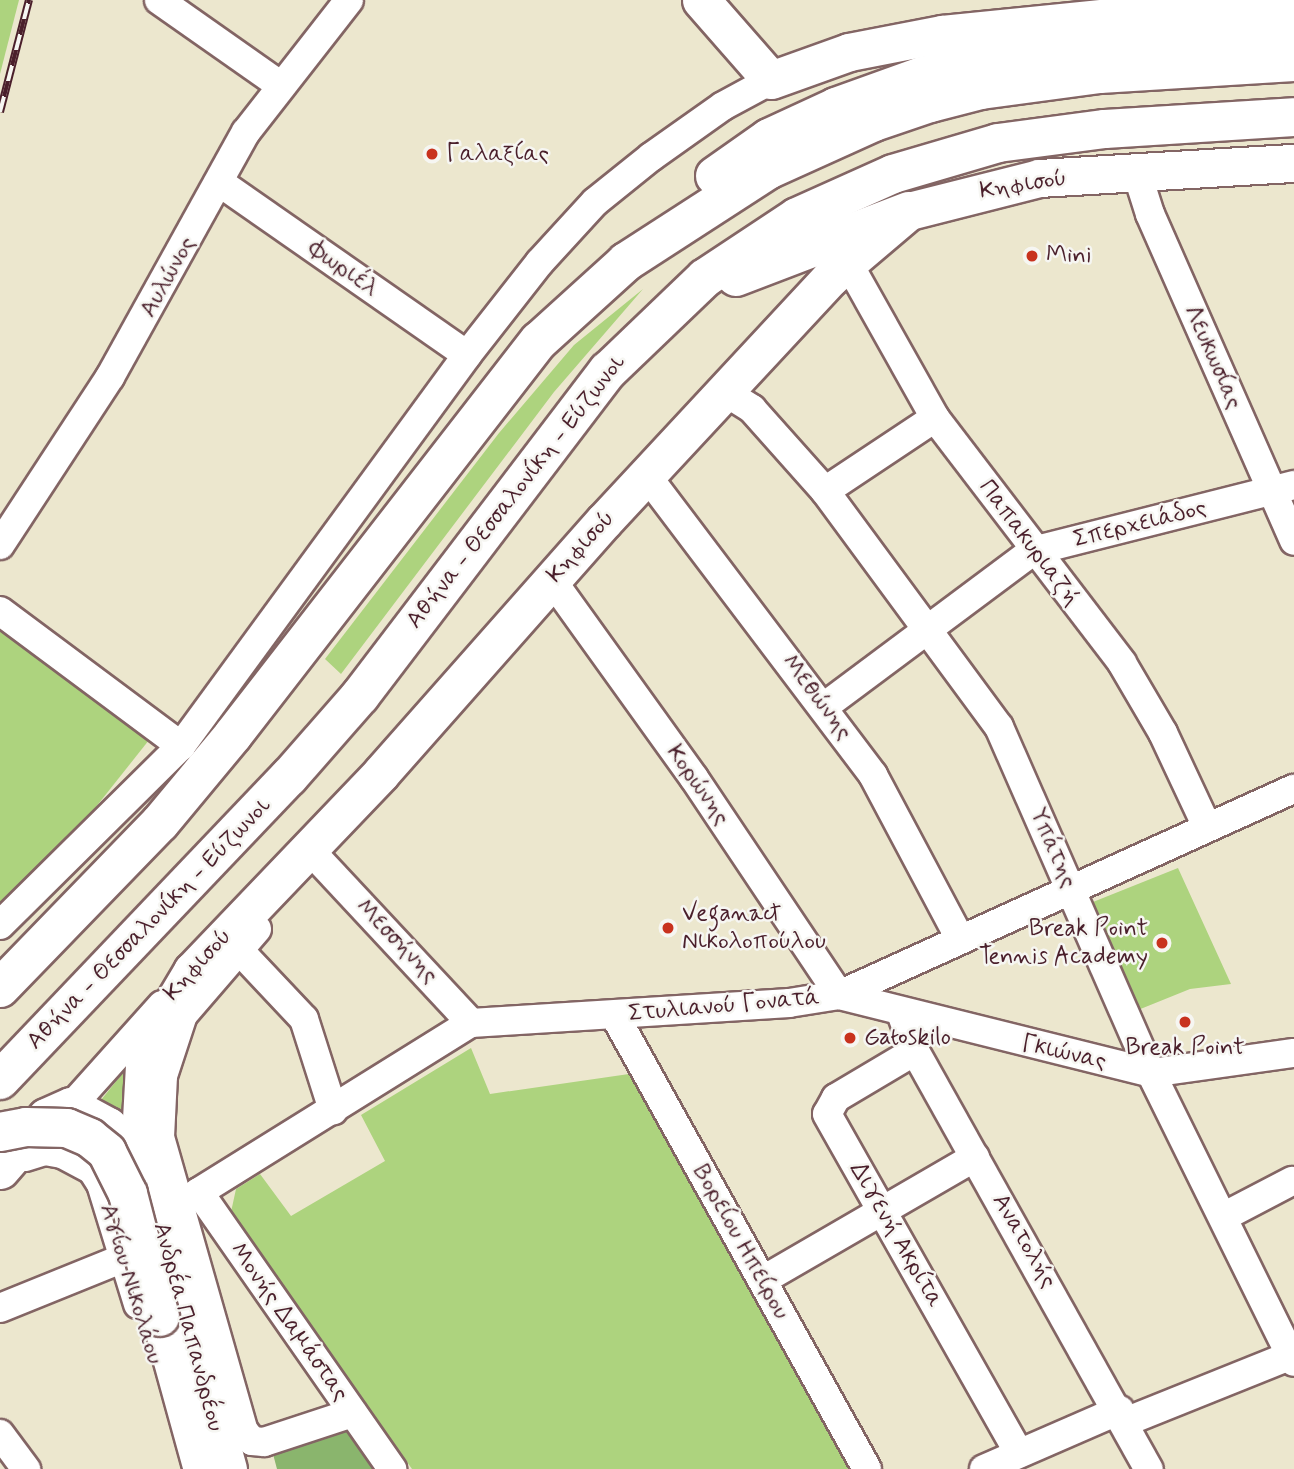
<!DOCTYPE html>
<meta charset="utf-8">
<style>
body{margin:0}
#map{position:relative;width:1294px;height:1469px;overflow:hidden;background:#ece7ce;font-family:Mynerve,sans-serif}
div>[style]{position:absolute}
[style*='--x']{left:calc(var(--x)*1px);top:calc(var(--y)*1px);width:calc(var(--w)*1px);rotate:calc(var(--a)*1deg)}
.green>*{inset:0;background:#add37e}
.forest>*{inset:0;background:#8ab56d}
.roads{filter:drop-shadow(2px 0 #836564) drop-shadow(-2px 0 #836564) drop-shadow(0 2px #836564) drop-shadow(0 -2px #836564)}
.minor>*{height:28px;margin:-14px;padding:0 14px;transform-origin:14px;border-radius:14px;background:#fff}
.major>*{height:37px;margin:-18.5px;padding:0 18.5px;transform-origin:18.5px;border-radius:18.5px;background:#fff}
.highway>*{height:38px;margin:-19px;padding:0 19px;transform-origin:19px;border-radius:19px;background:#fff}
.rail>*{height:8px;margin-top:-4px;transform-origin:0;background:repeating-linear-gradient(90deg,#f6f6f2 0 16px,#4a1f2b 0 32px);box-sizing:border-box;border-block:2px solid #4a1f2b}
.bridges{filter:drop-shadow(2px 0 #836564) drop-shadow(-2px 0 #836564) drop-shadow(0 2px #836564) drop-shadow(0 -2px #836564)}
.highway-bridge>*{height:38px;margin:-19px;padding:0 19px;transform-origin:19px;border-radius:19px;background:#fff}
.dots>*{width:19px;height:19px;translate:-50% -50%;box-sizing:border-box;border:4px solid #f6f6f2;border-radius:50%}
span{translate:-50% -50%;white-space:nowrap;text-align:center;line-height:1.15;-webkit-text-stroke:5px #f6f6f2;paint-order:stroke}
.poi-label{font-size:24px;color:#4a1f2b}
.left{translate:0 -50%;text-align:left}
.right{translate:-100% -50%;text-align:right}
.street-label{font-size:24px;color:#4a1f2b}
</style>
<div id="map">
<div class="green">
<div style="clip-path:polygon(0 0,19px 0,0 74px)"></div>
<div style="clip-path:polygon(643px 289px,554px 392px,341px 674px,325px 659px,499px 433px,574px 345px)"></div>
<div style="clip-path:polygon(0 614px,153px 735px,76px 832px,0 909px)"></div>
<div style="clip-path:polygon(1178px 868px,1231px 984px,1190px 989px,1138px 1010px,1093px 902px)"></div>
<div style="clip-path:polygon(471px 1048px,490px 1094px,629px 1074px,850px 1469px,412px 1469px,231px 1212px,236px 1189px,260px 1174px,291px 1216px,385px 1161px,361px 1115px)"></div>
<div style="clip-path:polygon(126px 1069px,125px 1118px,97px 1105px)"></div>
</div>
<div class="forest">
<div style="clip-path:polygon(348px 1430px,377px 1469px,277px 1469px,273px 1454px)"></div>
</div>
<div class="roads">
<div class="minor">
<div style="--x:159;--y:0;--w:148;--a:35.1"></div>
<div style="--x:1137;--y:173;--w:43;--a:72.4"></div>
<div style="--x:1150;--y:214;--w:357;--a:66.2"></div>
<div style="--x:219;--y:182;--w:302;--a:34.9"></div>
<div style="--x:847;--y:261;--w:180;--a:60.7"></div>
<div style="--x:935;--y:418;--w:308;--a:52.6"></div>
<div style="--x:1122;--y:663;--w:81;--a:59.6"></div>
<div style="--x:1163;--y:733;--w:104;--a:64.9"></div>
<div style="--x:725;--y:392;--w:32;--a:32"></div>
<div style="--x:752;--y:409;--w:110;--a:48.3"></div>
<div style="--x:825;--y:491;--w:293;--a:53.6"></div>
<div style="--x:999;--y:727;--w:378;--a:66.3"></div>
<div style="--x:1151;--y:1073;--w:322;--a:63.7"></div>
<div style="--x:647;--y:476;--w:375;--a:52.9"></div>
<div style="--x:873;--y:775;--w:183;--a:62"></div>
<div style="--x:825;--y:491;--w:132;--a:-33.6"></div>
<div style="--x:0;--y:545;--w:201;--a:-56.8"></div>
<div style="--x:110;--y:377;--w:280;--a:-61"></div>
<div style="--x:246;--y:132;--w:167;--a:-52"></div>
<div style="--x:551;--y:579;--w:245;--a:54.3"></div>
<div style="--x:694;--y:778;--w:261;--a:56.2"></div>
<div style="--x:0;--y:611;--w:226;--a:36.7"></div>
<div style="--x:825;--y:706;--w:259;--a:-36.7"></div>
<div style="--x:1033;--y:551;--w:269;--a:-14.2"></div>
<div style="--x:321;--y:862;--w:220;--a:47"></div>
<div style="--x:0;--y:925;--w:255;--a:-44.7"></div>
<div style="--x:181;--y:746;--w:484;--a:-53.8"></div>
<div style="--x:467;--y:355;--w:118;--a:-51.9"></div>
<div style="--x:540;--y:262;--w:81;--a:-47.5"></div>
<div style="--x:595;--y:202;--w:72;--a:-38.8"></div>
<div style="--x:651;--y:157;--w:88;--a:-35.3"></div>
<div style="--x:723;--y:106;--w:55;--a:-28.4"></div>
<div style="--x:257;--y:929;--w:113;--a:130.7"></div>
<div style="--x:183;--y:1015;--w:64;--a:108.2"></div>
<div style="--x:163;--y:1076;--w:61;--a:92.8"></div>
<div style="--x:160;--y:1137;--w:306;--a:74.1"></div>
<div style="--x:244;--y:1431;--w:13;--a:51"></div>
<div style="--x:252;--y:1441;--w:12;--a:5"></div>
<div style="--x:264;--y:1442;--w:93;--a:-18.2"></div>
<div style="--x:238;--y:949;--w:96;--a:46.7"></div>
<div style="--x:304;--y:1019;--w:96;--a:72.3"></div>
<div style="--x:839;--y:995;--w:322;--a:14"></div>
<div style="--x:1151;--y:1073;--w:144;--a:-8"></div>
<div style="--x:901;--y:1013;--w:40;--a:69.8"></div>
<div style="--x:915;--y:1051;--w:479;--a:60.8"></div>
<div style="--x:615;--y:1016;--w:518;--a:60.91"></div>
<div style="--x:915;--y:1051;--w:92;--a:149.3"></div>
<div style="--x:836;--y:1098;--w:18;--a:119"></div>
<div style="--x:827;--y:1114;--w:390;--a:60.5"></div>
<div style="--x:58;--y:1121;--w:156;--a:-48.1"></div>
<div style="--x:25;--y:1157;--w:21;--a:-17"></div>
<div style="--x:45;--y:1151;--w:17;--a:10"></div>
<div style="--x:62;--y:1154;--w:34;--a:28"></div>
<div style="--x:92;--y:1170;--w:17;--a:57"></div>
<div style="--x:101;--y:1184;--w:126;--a:72.9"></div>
<div style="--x:199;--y:1192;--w:320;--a:-31.9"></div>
<div style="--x:471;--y:1023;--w:319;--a:-3.6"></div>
<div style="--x:789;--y:1003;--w:51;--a:-9.1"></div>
<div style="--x:839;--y:995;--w:499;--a:-24.4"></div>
<div style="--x:186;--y:1201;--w:16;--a:-35"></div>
<div style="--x:199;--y:1192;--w:338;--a:55.1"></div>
<div style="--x:1223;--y:1217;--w:78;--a:-27.6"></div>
<div style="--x:763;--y:1280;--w:245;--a:-30.1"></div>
<div style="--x:0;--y:1308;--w:134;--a:-22"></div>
<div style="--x:1125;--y:1422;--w:182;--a:-21.9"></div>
<div style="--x:0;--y:1434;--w:44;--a:53.4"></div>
<div style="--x:984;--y:1469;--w:148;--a:-23.5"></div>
</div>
<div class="major">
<div style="--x:701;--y:0;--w:106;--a:48.8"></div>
<div style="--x:771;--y:80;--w:83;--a:-19.7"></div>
<div style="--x:849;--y:52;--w:95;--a:-11"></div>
<div style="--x:942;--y:34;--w:227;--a:-5.8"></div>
<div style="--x:1168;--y:11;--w:126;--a:-0.5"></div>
<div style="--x:0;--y:1170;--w:70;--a:-49"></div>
<div style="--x:46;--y:1117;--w:27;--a:-24"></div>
<div style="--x:71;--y:1106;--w:42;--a:28.4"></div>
<div style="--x:108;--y:1126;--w:61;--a:52.9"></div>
<div style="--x:160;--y:1317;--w:158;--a:74.6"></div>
<div style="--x:228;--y:1469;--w:296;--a:-105.5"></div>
<div style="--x:149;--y:1184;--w:65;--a:-97"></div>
<div style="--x:141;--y:1119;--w:54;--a:-86.8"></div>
<div style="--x:144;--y:1065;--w:37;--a:-70"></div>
<div style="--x:157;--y:1030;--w:69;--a:-59.3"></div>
<div style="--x:192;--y:971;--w:274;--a:-46.3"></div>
<div style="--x:381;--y:773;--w:337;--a:-48.5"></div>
<div style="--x:604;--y:521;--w:332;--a:-47.1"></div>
<div style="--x:830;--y:278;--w:104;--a:-40.3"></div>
<div style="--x:909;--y:211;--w:134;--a:-14.2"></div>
<div style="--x:1039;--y:178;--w:255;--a:-3.4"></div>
</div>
<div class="highway">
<div style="--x:715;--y:176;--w:66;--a:-35.1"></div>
<div style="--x:769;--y:138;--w:74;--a:-24.8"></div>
<div style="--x:836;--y:107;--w:91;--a:-19.8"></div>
<div style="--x:922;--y:76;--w:91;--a:-12.7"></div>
<div style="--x:1011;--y:56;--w:92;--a:-6.9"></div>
<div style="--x:1102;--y:45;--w:192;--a:-3.6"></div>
<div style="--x:736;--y:277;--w:185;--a:-20.9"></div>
<div style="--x:0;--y:988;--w:230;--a:-45.9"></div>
<div style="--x:160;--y:823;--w:114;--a:-50.3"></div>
<div style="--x:233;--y:735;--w:499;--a:-52.2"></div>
<div style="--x:539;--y:341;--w:118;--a:-42.2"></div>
<div style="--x:626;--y:262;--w:169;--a:-32.9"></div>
<div style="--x:768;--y:170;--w:116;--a:-24.4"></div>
<div style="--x:874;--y:122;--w:59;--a:-18.7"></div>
<div style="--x:930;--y:103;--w:53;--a:-14.3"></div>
<div style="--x:981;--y:90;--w:120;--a:-7.7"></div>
<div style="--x:1100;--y:74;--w:194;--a:-3.5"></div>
<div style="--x:0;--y:1080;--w:419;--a:-46.4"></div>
<div style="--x:289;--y:777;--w:108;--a:-48.8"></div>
<div style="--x:360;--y:696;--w:409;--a:-52.7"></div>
<div style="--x:608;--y:371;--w:134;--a:-43.8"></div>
<div style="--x:705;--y:278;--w:110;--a:-33.5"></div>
<div style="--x:797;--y:217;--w:105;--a:-24.1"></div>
<div style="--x:893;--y:174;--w:109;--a:-16.4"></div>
<div style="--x:998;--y:143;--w:108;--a:-7.5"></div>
<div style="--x:1105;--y:129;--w:189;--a:-3.6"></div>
</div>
</div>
<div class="rail">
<div style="--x:0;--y:112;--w:116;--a:-75.5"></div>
</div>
<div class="bridges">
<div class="highway-bridge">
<div style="--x:0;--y:1132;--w:26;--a:-11"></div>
<div style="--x:26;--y:1127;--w:41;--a:1.4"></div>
<div style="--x:67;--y:1128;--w:25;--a:23"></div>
<div style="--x:90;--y:1138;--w:22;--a:39"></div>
<div style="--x:107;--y:1152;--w:47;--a:63.4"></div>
<div style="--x:128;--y:1194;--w:127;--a:75.4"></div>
</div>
</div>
<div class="dots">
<div style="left:432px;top:154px;background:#c8321e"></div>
<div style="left:1032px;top:256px;background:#c8321e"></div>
<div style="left:668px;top:928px;background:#c8321e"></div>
<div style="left:1162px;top:943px;background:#c8321e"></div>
<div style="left:1185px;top:1022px;background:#c8321e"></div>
<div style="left:850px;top:1038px;background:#c8321e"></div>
</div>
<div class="poi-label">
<span class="left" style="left:446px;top:154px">Γαλαξίας</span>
<span class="left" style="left:1046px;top:256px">Mini</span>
<span class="left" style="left:682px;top:928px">Veganact<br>Νικολοπούλου</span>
<span class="right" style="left:1148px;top:943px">Break Point<br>Tennis Academy</span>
<span class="left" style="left:864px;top:1038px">Gatoskilo</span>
<span style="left:1185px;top:1048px">Break Point</span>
</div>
<div class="street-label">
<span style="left:1023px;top:185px;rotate:-9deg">Κηφισού</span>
<span style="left:343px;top:269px;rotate:35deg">Φωριέλ</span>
<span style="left:168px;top:277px;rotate:-61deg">Αυλώνος</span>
<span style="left:1213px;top:357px;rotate:66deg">Λευκωσίας</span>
<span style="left:516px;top:492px;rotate:-52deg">Αθήνα - Θεσσαλονίκη - Εύζωνοι</span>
<span style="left:1140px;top:524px;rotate:-14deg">Σπερχειάδος</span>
<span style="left:1029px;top:543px;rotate:53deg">Παπακυριαζή</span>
<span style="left:581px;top:547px;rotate:-48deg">Κηφισού</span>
<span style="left:817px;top:697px;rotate:53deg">Μεθώνης</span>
<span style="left:698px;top:785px;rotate:55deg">Κορώνης</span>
<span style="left:1053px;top:848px;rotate:66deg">Υπάτης</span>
<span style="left:149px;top:924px;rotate:-46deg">Αθήνα - Θεσσαλονίκη - Εύζωνοι</span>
<span style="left:397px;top:941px;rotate:46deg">Μεσσήνης</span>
<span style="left:198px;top:965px;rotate:-48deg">Κηφισού</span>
<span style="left:724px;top:1006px;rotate:-5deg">Στυλιανού Γονατά</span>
<span style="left:1064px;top:1053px;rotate:13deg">Γκιώνας</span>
<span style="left:896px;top:1235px;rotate:60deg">Διγενή Ακρίτα</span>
<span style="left:1024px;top:1241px;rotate:60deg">Ανατολής</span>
<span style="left:741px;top:1242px;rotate:61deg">Βορείου Ηπείρου</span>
<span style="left:131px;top:1284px;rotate:73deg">Αγίου Νικολάου</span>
<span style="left:289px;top:1322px;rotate:55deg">Μονής Δαμάστας</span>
<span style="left:188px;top:1327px;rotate:75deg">Ανδρέα Παπανδρέου</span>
</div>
</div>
